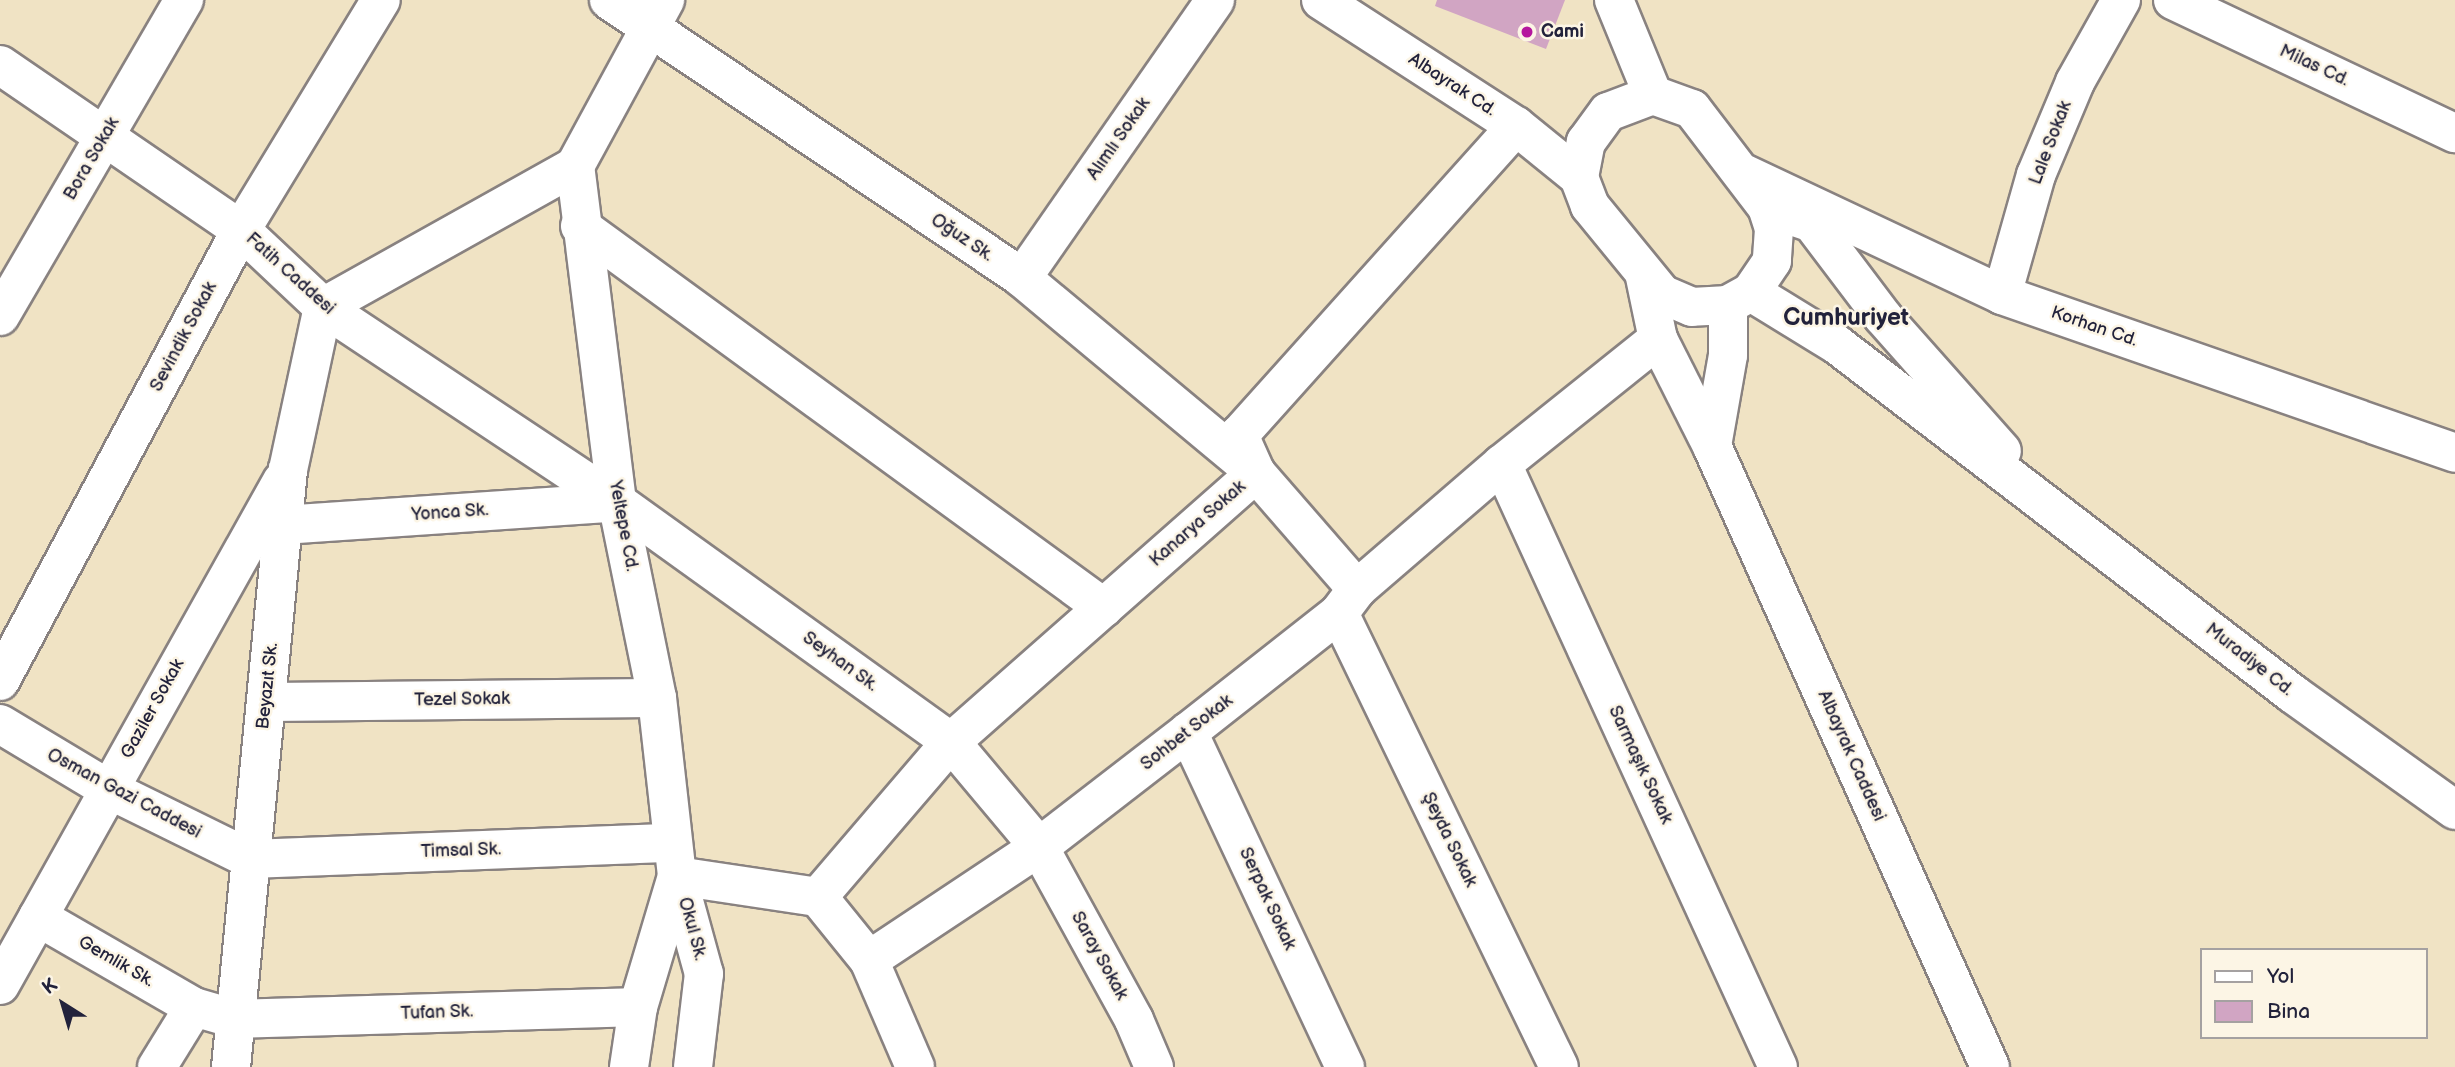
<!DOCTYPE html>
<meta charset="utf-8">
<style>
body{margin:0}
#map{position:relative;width:2455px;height:1067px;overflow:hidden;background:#f0e3c4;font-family:"Balsamiq Sans",sans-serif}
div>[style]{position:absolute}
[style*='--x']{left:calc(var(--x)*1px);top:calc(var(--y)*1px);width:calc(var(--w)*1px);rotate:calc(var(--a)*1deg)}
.building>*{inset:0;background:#d1a5c3}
.roads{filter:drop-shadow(2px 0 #898280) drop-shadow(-2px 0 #898280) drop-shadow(0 2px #898280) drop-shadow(0 -2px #898280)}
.minor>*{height:38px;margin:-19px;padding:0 19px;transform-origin:19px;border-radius:19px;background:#fff}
.tertiary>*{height:38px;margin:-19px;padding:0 19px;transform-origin:19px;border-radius:19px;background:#fff}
.dots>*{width:19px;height:19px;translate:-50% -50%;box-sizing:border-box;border:4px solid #fcf5e5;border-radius:50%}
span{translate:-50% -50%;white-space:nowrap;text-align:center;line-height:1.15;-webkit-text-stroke:5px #fcf5e5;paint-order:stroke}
.poi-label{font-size:18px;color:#22223b;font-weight:700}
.left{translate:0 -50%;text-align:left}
.street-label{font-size:18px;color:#22223b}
.district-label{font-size:24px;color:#22223b;font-weight:700}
.legend{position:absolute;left:2200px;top:948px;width:228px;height:91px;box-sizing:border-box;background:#fcf5e5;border:2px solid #a5a1a1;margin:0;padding:9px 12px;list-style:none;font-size:21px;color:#22223b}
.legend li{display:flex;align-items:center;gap:14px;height:35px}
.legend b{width:35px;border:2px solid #a5a1a1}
.north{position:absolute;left:28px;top:969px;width:70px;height:70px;-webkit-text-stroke:5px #fcf5e5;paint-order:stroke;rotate:323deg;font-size:19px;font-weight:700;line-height:28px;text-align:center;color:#22223b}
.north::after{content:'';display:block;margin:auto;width:24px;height:32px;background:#22223b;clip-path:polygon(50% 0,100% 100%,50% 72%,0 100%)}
</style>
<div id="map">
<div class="building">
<div style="clip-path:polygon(1437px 0,1565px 0,1546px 49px,1435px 6px)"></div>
</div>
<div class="roads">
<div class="minor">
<div style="--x:609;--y:0;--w:498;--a:33.9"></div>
<div style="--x:1022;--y:278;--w:305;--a:39.8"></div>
<div style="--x:1256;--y:473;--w:154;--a:49"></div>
<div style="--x:580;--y:226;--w:648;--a:36.09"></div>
<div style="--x:1022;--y:278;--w:338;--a:-55.2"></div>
<div style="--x:2002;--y:295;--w:125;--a:-74.2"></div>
<div style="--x:2036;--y:175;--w:101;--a:-67.2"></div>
<div style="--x:2075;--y:82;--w:94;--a:-60.7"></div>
<div style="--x:0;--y:316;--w:366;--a:-59.8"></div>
<div style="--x:1502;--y:464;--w:663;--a:65.41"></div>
<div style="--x:283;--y:525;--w:335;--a:-3.9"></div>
<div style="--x:617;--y:502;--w:411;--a:35.7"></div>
<div style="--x:951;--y:742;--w:137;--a:50"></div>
<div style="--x:1039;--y:847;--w:197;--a:61.2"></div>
<div style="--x:1134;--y:1020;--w:51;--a:66.9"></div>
<div style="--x:1339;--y:613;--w:504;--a:64.15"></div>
<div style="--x:0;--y:681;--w:511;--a:-61.88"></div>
<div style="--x:241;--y:230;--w:269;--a:-58.7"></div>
<div style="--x:266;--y:702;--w:391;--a:-0.6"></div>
<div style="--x:1188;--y:732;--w:370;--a:64.9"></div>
<div style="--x:250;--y:859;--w:422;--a:-2.2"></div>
<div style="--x:818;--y:897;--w:204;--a:-49.4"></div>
<div style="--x:951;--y:742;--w:407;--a:-41.4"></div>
<div style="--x:1256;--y:473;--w:42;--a:-114.1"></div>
<div style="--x:1239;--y:435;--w:415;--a:-48.1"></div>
<div style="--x:38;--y:917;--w:180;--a:30"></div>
<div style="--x:194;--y:1007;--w:43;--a:16.3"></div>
<div style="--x:235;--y:1019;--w:403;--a:-1.7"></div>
<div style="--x:869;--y:960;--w:116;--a:66.7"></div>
<div style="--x:0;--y:985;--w:578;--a:-60.77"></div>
<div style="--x:157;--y:1067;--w:70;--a:-58.3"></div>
<div style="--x:231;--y:1067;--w:600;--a:-84.55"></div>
<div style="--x:288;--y:470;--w:167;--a:-77.9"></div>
<div style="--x:323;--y:307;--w:289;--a:-29.2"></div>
<div style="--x:693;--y:1067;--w:94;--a:-83.3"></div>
<div style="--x:704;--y:974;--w:102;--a:-105.4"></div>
<div style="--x:677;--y:876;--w:143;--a:8.5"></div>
<div style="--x:818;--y:897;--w:81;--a:51"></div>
<div style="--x:869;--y:960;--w:204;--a:-33.6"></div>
<div style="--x:1039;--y:847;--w:188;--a:-37.7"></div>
<div style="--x:1188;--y:732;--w:192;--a:-38.2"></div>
<div style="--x:1339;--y:613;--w:30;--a:-53"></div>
<div style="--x:1357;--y:589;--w:191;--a:-40.8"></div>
<div style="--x:1502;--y:464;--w:200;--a:-38.7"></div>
</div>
<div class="tertiary">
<div style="--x:1321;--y:0;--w:232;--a:32.9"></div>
<div style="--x:1516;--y:126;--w:81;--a:39"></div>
<div style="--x:1614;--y:0;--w:103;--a:67.7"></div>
<div style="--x:2173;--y:0;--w:312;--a:25.3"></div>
<div style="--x:0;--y:65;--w:292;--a:34.4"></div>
<div style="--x:241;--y:230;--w:112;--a:43.2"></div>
<div style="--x:323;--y:307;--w:353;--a:33.6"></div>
<div style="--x:1653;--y:95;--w:41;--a:19.7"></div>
<div style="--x:1692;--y:109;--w:123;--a:52.6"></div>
<div style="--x:1767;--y:207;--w:23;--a:72"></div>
<div style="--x:1774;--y:229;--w:32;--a:94"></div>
<div style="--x:1772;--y:261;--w:37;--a:124"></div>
<div style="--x:1751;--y:292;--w:26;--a:151"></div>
<div style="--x:1728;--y:305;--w:36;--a:177"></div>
<div style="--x:1692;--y:307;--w:33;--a:-157"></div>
<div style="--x:1662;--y:294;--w:114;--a:-129.3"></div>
<div style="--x:1590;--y:206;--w:31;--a:-111"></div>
<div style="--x:1579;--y:177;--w:36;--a:-79"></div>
<div style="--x:1586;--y:142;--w:37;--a:-54"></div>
<div style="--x:1608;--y:112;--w:48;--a:-20.7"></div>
<div style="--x:1745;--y:174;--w:284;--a:25.2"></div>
<div style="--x:2002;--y:295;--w:480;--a:19.2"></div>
<div style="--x:1786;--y:214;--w:28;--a:19"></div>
<div style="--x:1812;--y:223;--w:118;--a:52.9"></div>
<div style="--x:1883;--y:317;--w:179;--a:48.4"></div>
<div style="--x:1645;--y:277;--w:63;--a:78.2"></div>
<div style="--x:1658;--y:339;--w:120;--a:63.2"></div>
<div style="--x:1712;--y:446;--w:680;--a:65.88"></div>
<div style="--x:1751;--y:292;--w:100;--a:31.5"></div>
<div style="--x:1836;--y:344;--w:576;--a:37.45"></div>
<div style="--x:2293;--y:694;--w:199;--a:35.6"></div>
<div style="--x:1712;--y:446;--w:92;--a:-80"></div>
<div style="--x:1728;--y:355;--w:50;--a:-90"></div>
<div style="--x:0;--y:724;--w:126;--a:31"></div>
<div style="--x:108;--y:789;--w:158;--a:26.2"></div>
<div style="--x:629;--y:1067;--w:61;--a:-81.5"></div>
<div style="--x:638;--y:1007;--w:137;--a:-73.4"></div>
<div style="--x:677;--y:876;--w:179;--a:-96.4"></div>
<div style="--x:657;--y:698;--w:200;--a:-101.5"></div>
<div style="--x:617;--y:502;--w:339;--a:-97.1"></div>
<div style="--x:575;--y:166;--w:189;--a:-61.5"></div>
</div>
</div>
<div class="dots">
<div style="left:1527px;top:32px;background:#b5179e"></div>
</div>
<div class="poi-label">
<span class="left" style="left:1541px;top:32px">Cami</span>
</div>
<div class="street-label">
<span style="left:2314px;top:66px;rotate:25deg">Milas Cd.</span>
<span style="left:1452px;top:85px;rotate:33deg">Albayrak Cd.</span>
<span style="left:1119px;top:139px;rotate:-55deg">Alımlı Sokak</span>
<span style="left:2051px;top:143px;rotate:-69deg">Lale Sokak</span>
<span style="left:92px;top:159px;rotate:-60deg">Bora Sokak</span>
<span style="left:962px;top:238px;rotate:34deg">Oğuz Sk.</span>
<span style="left:290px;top:274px;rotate:42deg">Fatih Caddesi</span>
<span style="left:2094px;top:327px;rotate:19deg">Korhan Cd.</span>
<span style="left:184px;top:337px;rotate:-62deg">Sevindik Sokak</span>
<span style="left:450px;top:513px;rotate:-4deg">Yonca Sk.</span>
<span style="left:1198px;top:524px;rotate:-41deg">Kanarya Sokak</span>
<span style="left:623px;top:526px;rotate:79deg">Yeltepe Cd.</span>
<span style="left:2249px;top:660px;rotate:38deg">Muradiye Cd.</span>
<span style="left:840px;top:662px;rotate:36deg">Seyhan Sk.</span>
<span style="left:268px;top:686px;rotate:-84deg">Beyazıt Sk.</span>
<span style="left:462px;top:700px;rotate:-1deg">Tezel Sokak</span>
<span style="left:153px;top:709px;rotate:-61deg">Gaziler Sokak</span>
<span style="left:1187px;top:733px;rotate:-38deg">Sohbet Sokak</span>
<span style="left:1851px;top:756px;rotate:66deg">Albayrak Caddesi</span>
<span style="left:1640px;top:765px;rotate:65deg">Sarmaşık Sokak</span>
<span style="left:124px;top:794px;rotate:28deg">Osman Gazi Caddesi</span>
<span style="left:1449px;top:840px;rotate:64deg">Şeyda Sokak</span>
<span style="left:461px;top:851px;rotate:-2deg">Timsal Sk.</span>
<span style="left:1267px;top:899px;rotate:65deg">Serpak Sokak</span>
<span style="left:692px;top:929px;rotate:75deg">Okul Sk.</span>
<span style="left:1099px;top:956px;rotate:61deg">Saray Sokak</span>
<span style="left:116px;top:962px;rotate:30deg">Gemlik Sk.</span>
<span style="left:437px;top:1013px;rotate:-2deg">Tufan Sk.</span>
</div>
<div class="district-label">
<span style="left:1846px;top:318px">Cumhuriyet</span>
</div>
<ul class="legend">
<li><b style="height:9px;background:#fff"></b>Yol</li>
<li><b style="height:19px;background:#d1a5c3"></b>Bina</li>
</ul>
<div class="north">K</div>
</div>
